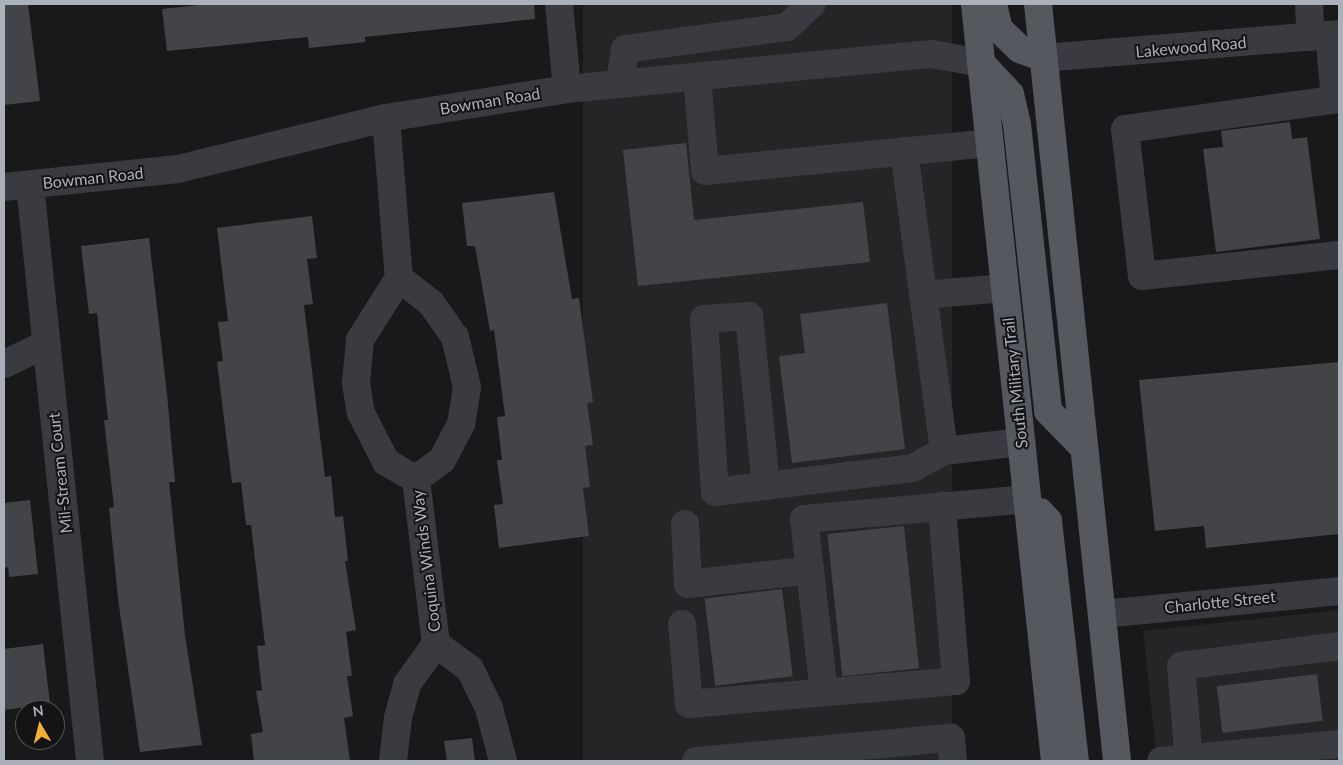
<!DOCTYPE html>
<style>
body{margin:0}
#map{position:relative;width:1343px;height:765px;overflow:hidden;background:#19191b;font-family:Lato,sans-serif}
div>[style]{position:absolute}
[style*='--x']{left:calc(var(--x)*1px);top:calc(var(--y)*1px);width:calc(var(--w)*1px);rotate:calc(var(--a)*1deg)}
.built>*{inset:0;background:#252528;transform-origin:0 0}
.building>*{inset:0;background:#434448;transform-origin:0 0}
.minor>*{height:28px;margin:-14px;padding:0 14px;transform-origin:14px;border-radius:14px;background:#3a3b40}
.major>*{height:28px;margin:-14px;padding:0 14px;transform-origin:14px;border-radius:14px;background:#56585f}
span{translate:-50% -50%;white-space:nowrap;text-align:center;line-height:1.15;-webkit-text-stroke:4px #141416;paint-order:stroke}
.street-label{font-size:16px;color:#abb1bb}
.frame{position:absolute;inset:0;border:5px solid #abb1bb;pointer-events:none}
.north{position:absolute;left:15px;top:700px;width:50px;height:50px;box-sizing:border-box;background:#141416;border:1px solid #505358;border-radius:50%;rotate:352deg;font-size:14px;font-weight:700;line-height:20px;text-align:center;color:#abb1bb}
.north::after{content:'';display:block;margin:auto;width:18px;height:22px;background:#f8ae34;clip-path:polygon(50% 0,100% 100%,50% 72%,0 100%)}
</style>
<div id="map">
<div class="built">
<div style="left:583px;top:4px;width:369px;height:760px"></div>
<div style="clip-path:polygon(1339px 610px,1339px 761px,1157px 761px,1143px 631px)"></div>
</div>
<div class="building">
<div style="clip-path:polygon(4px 4px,28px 4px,40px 101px,4px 105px)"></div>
<div style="clip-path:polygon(208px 4px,534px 4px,535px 19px,365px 37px,365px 42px,309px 48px,308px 37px,167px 51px,162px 9px)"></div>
<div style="clip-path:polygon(1290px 122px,1292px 139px,1307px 137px,1320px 239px,1216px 252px,1203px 149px,1223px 147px,1221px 131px)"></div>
<div style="clip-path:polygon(686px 143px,694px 220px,863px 202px,870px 262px,638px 286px,623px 150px)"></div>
<div style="clip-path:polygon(554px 192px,572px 299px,579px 298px,593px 402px,587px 403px,593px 445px,585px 446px,590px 487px,583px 488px,589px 536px,499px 548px,494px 505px,503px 504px,497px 460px,502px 460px,497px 417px,505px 416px,494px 330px,490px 331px,475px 246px,467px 246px,462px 203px)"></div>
<div style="clip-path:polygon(312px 216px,317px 258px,307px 259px,313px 304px,304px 305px,325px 477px,331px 476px,335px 517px,343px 516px,348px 561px,345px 561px,356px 630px,346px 632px,352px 676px,347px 676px,353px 716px,344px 718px,350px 761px,254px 761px,251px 734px,263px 732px,256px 691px,262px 690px,257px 646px,265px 645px,251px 525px,246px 525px,241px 482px,232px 483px,217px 362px,223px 361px,218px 322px,228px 321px,217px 228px)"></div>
<div style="clip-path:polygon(149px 238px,167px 394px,175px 482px,169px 482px,185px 635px,202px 745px,140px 752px,118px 599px,109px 508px,114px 507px,104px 420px,108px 420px,97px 313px,89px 314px,81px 246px)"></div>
<div style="clip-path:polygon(887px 303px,905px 449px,792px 463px,779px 356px,805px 353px,800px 314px)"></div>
<div style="clip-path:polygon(1339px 362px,1339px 534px,1206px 548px,1204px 526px,1155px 531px,1139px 380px)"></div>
<div style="clip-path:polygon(30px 500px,38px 574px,9px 577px,8px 567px,4px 568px,4px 503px)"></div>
<div style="left:904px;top:526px;width:143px;height:77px;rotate:84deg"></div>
<div style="left:782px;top:589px;width:88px;height:78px;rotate:83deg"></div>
<div style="clip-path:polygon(43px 644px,50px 704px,4px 710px,4px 649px)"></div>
<div style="left:1317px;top:674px;width:47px;height:101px;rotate:83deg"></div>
<div style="clip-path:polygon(472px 738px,475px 761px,447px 761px,444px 741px)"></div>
</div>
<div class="minor">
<div style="--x:559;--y:4;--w:85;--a:84.6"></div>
<div style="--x:1309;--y:4;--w:33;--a:87"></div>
<div style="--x:1329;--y:35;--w:64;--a:84.6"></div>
<div style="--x:1043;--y:58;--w:297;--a:-4.6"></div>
<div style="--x:697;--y:77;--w:94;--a:85.1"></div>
<div style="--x:705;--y:171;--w:286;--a:-5.6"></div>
<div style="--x:620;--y:84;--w:35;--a:-82"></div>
<div style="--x:625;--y:49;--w:163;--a:-7.7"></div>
<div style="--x:787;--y:27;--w:34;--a:-43"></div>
<div style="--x:1339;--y:99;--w:216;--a:172"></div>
<div style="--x:1125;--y:129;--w:148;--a:83.4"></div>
<div style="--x:1142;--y:276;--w:198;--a:-6.1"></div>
<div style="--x:386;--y:118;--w:161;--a:85.4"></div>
<div style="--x:399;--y:278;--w:73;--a:122.2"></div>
<div style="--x:360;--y:340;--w:43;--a:95.3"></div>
<div style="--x:356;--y:383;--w:30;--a:81"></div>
<div style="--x:361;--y:413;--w:55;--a:63"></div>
<div style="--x:386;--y:462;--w:34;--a:30"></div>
<div style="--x:904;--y:151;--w:303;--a:82.4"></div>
<div style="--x:944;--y:451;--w:78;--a:-6.7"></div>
<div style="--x:30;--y:185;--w:579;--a:84.05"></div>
<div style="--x:4;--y:187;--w:175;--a:-5.9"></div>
<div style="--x:178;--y:169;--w:214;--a:-13.8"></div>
<div style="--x:386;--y:118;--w:183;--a:-9.1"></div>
<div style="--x:567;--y:89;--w:366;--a:-5.5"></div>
<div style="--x:931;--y:54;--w:51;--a:10.2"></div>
<div style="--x:399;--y:278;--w:41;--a:38"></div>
<div style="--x:431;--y:303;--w:42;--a:54.8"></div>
<div style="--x:455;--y:337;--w:51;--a:76.5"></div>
<div style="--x:467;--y:387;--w:37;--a:99"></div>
<div style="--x:461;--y:424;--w:41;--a:117.8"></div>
<div style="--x:442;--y:460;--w:32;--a:144"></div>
<div style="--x:923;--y:295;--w:82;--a:-4.9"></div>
<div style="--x:4;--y:364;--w:47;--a:-25.5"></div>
<div style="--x:766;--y:486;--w:171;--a:-95.7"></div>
<div style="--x:749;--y:316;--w:45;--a:176.2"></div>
<div style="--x:704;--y:319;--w:173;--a:86.4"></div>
<div style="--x:715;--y:492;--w:199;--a:-6.9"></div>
<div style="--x:913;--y:468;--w:35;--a:-29"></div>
<div style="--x:685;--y:524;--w:60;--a:87.1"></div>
<div style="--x:688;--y:584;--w:123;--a:-6.5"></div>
<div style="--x:810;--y:570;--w:51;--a:-96.7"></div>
<div style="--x:804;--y:519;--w:224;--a:-5.1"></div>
<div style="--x:810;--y:570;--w:123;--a:83.5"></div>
<div style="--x:1102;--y:614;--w:238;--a:-5.5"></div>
<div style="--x:682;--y:624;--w:80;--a:85"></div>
<div style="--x:689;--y:704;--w:268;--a:-4.9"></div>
<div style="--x:956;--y:681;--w:176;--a:-94.6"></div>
<div style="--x:436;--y:644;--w:42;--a:36.3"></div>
<div style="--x:470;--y:669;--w:43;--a:64"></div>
<div style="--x:489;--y:708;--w:55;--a:75.2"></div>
<div style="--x:393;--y:761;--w:43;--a:-83.4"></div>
<div style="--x:398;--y:718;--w:35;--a:-75"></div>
<div style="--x:407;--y:684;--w:49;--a:-54.1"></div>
<div style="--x:436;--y:644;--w:166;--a:-96.9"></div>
<div style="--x:696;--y:761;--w:256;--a:-5.2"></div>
<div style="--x:951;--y:738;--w:23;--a:85"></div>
<div style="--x:1161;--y:761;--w:179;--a:-5.5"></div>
<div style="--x:1189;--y:761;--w:95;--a:-94.8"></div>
<div style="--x:1181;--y:666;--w:159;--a:-7.2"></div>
</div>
<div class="major">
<div style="--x:975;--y:4;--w:761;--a:83.97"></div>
<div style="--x:993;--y:4;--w:26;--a:77"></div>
<div style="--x:999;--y:29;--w:29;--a:44"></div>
<div style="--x:1020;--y:49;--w:25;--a:21"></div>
<div style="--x:1038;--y:4;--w:761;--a:84.04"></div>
<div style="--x:981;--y:63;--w:42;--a:46.9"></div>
<div style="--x:1010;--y:94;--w:31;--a:77"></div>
<div style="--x:1017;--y:124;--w:289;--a:83.8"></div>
<div style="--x:1048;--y:411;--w:52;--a:45.8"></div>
<div style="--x:1040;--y:512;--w:12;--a:48"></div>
<div style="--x:1048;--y:521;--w:242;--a:83.6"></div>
</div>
<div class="street-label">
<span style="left:1191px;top:47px;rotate:-5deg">Lakewood Road</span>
<span style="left:490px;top:101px;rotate:-9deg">Bowman Road</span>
<span style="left:93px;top:178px;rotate:-6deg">Bowman Road</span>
<span style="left:1015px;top:383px;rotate:-96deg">South Military Trail</span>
<span style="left:60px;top:473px;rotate:-96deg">Mil-Stream Court</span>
<span style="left:426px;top:561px;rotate:-97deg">Coquina Winds Way</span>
<span style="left:1220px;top:602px;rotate:-6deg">Charlotte Street</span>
</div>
<div class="frame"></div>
<div class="north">N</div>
</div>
